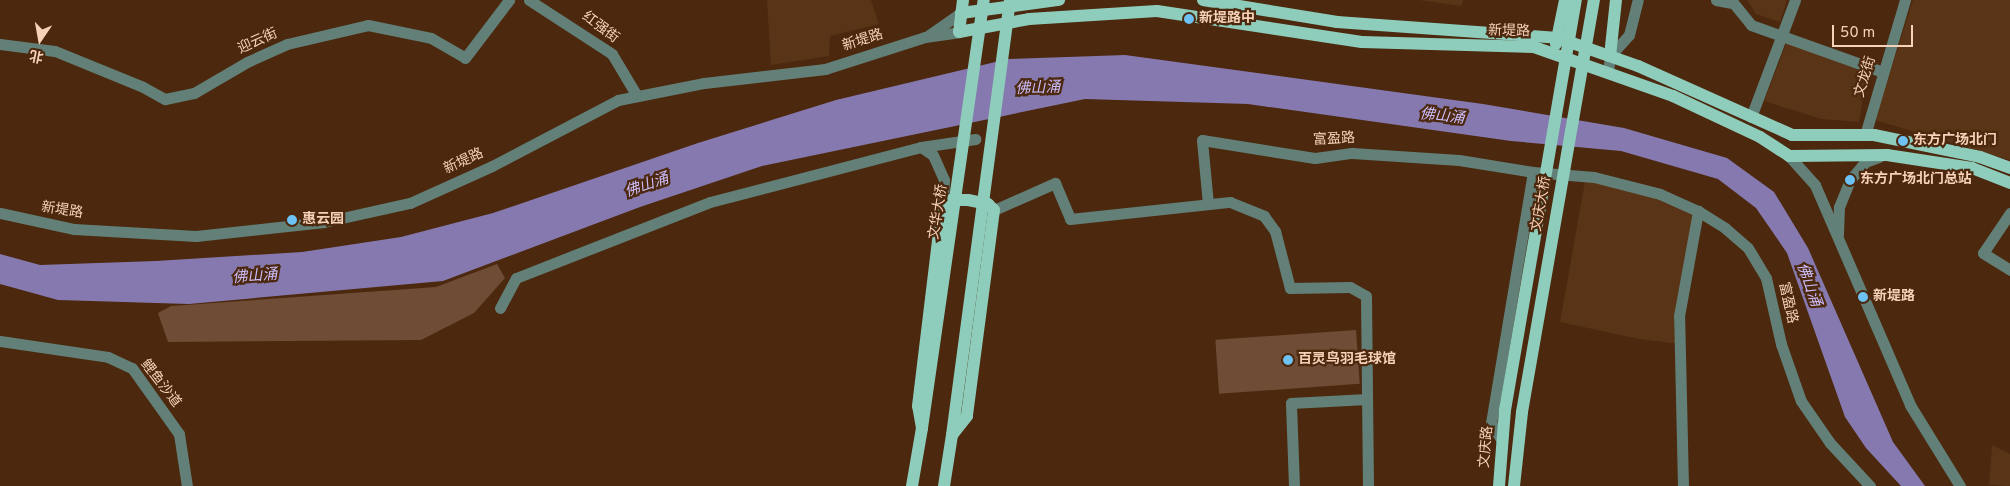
<!DOCTYPE html>
<meta charset="utf-8">
<style>
body{margin:0}
#map{position:relative;width:2010px;height:486px;overflow:hidden;background:#4b280e;font-family:Overpass,"Noto Sans SC",sans-serif}
div>[style]{position:absolute}
[style*='--x']{left:calc(var(--x)*1px);top:calc(var(--y)*1px);width:calc(var(--w)*1px);rotate:calc(var(--a)*1deg)}
.built>*{inset:0;background:#5a3416}
.green>*{inset:0;background:#6e4c35;transform-origin:0 0}
.water>*{inset:0;background:#8679af}
.minor>*{height:11px;margin:-5.5px;padding:0 5.5px;transform-origin:5.5px;border-radius:5.5px;background:#628077}
.major>*{height:12px;margin:-6px;padding:0 6px;transform-origin:6px;border-radius:6px;background:#8ecdbb}
.major-bridge>*{height:12px;margin:-6px;padding:0 6px;transform-origin:6px;border-radius:6px;background:#8ecdbb}
.dots>*{width:14px;height:14px;translate:-50% -50%;box-sizing:border-box;border:2px solid #4b280e;border-radius:50%}
span{translate:-50% -50%;white-space:nowrap;text-align:center;line-height:1.15;-webkit-text-stroke:4.5px #4b280e;paint-order:stroke}
.poi-label{font-size:14px;color:#f7d1b8;font-weight:700}
.left{translate:0 -50%;text-align:left}
.street-label{font-size:14px;color:#f7d1b8}
.water-label{font-size:15px;color:#ccbdfc;font-style:italic}
.north{position:absolute;left:15px;top:15px;width:50px;height:50px;-webkit-text-stroke:4px #4b280e;paint-order:stroke;rotate:192deg;font-size:14px;font-weight:700;line-height:20px;text-align:center;color:#f7d1b8}
.north::after{content:'';display:block;margin:auto;width:18px;height:22px;background:#f7d1b8;clip-path:polygon(50% 0,100% 100%,50% 72%,0 100%)}
.scale{position:absolute;left:1832px;top:25px;width:81px;height:22px;box-sizing:border-box;border:2px solid #f7d1b8;border-top:0;padding-left:6px;font-size:15px;line-height:18px;white-space:nowrap;color:#f7d1b8;-webkit-text-stroke:4px #4b280e;paint-order:stroke}
</style>
<div id="map">
<div class="built">
<div style="clip-path:polygon(767px 0,871px 0,879px 24px,830px 36px,829px 56px,771px 65px)"></div>
<div style="clip-path:polygon(1419px 0,1463px 0,1461px 6px)"></div>
<div style="clip-path:polygon(1747px 0,1787px 0,1780px 22px,1756px 14px)"></div>
<div style="clip-path:polygon(1913px 0,2010px 0,2010px 160px,1875px 120px)"></div>
<div style="clip-path:polygon(1787px 42px,1867px 73px,1859px 122px,1821px 119px,1764px 101px)"></div>
<div style="clip-path:polygon(1586px 176px,1698px 211px,1679px 344px,1639px 339px,1560px 322px)"></div>
<div style="clip-path:polygon(1992px 445px,2010px 454px,2010px 486px,1989px 485px)"></div>
</div>
<div class="green">
<div style="clip-path:polygon(497px 264px,505px 278px,474px 313px,421px 340px,168px 342px,158px 313px,171px 306px,436px 287px)"></div>
<div style="left:1356px;top:330px;width:54px;height:141px;rotate:86deg"></div>
</div>
<div class="water">
<div style="clip-path:polygon(1125px 55px,1483px 104px,1624px 128px,1727px 158px,1774px 192px,1808px 248px,1893px 442px,1925px 486px,1901px 486px,1866px 448px,1845px 417px,1787px 253px,1756px 208px,1718px 179px,1621px 151px,1511px 141px,1248px 104px,1085px 99px,762px 166px,640px 207px,443px 281px,189px 304px,58px 300px,0 284px,0 254px,40px 265px,156px 261px,302px 252px,401px 237px,493px 213px,698px 143px,836px 100px,1008px 59px)"></div>
</div>
<div class="minor">
<div style="--x:529;--y:0;--w:99;--a:33"></div>
<div style="--x:612;--y:54;--w:49;--a:59.2"></div>
<div style="--x:1716;--y:0;--w:15;--a:11"></div>
<div style="--x:1731;--y:0;--w:32;--a:51"></div>
<div style="--x:1751;--y:25;--w:140;--a:19.6"></div>
<div style="--x:929;--y:35;--w:39;--a:-35"></div>
<div style="--x:0;--y:44;--w:55;--a:7.3"></div>
<div style="--x:55;--y:51;--w:95;--a:22.2"></div>
<div style="--x:143;--y:87;--w:25;--a:29"></div>
<div style="--x:165;--y:99;--w:30;--a:-12"></div>
<div style="--x:194;--y:93;--w:61;--a:-30.3"></div>
<div style="--x:247;--y:62;--w:44;--a:-24.2"></div>
<div style="--x:287;--y:44;--w:83;--a:-13.2"></div>
<div style="--x:368;--y:25;--w:64;--a:11.7"></div>
<div style="--x:431;--y:38;--w:39;--a:30"></div>
<div style="--x:465;--y:58;--w:73;--a:-52.8"></div>
<div style="--x:1608;--y:71;--w:15;--a:-82"></div>
<div style="--x:1610;--y:56;--w:28;--a:-48"></div>
<div style="--x:1629;--y:35;--w:36;--a:-76"></div>
<div style="--x:1751;--y:117;--w:125;--a:-69.4"></div>
<div style="--x:1865;--y:135;--w:141;--a:-73.5"></div>
<div style="--x:921;--y:147;--w:14;--a:34"></div>
<div style="--x:933;--y:155;--w:27;--a:66"></div>
<div style="--x:944;--y:180;--w:20;--a:93"></div>
<div style="--x:1789;--y:156;--w:39;--a:48"></div>
<div style="--x:1815;--y:185;--w:240;--a:66.6"></div>
<div style="--x:1910;--y:405;--w:95;--a:58.3"></div>
<div style="--x:1208;--y:204;--w:64;--a:-95.4"></div>
<div style="--x:1202;--y:140;--w:114;--a:9.1"></div>
<div style="--x:1315;--y:158;--w:37;--a:-8"></div>
<div style="--x:1352;--y:153;--w:107;--a:3.7"></div>
<div style="--x:1459;--y:160;--w:75;--a:9.2"></div>
<div style="--x:994;--y:210;--w:67;--a:-23.9"></div>
<div style="--x:1055;--y:183;--w:39;--a:67"></div>
<div style="--x:1070;--y:219;--w:161;--a:-6.1"></div>
<div style="--x:1230;--y:202;--w:37;--a:22"></div>
<div style="--x:1264;--y:216;--w:19;--a:54"></div>
<div style="--x:1275;--y:231;--w:59;--a:75.3"></div>
<div style="--x:1290;--y:288;--w:60;--a:-1"></div>
<div style="--x:1350;--y:287;--w:18;--a:29"></div>
<div style="--x:1366;--y:296;--w:190;--a:89.4"></div>
<div style="--x:0;--y:213;--w:76;--a:12.2"></div>
<div style="--x:74;--y:229;--w:122;--a:3.3"></div>
<div style="--x:196;--y:236;--w:129;--a:-6.2"></div>
<div style="--x:324;--y:222;--w:88;--a:-12.5"></div>
<div style="--x:410;--y:203;--w:90;--a:-24.3"></div>
<div style="--x:492;--y:166;--w:142;--a:-27.6"></div>
<div style="--x:618;--y:100;--w:88;--a:-11.2"></div>
<div style="--x:704;--y:83;--w:122;--a:-6.6"></div>
<div style="--x:825;--y:69;--w:105;--a:-17.7"></div>
<div style="--x:925;--y:37;--w:34;--a:-8"></div>
<div style="--x:2010;--y:213;--w:48;--a:124"></div>
<div style="--x:1983;--y:253;--w:32;--a:32"></div>
<div style="--x:1838;--y:234;--w:27;--a:-88"></div>
<div style="--x:1839;--y:207;--w:29;--a:-68"></div>
<div style="--x:1850;--y:180;--w:23;--a:-50"></div>
<div style="--x:1865;--y:162;--w:15;--a:-20"></div>
<div style="--x:500;--y:308;--w:34;--a:-62"></div>
<div style="--x:516;--y:278;--w:208;--a:-21.4"></div>
<div style="--x:710;--y:202;--w:218;--a:-14.6"></div>
<div style="--x:921;--y:147;--w:55;--a:-8.4"></div>
<div style="--x:0;--y:341;--w:109;--a:8.4"></div>
<div style="--x:108;--y:357;--w:26;--a:25"></div>
<div style="--x:132;--y:368;--w:81;--a:54.5"></div>
<div style="--x:179;--y:434;--w:53;--a:81.3"></div>
<div style="--x:1502;--y:441;--w:21;--a:-121"></div>
<div style="--x:1491;--y:423;--w:254;--a:-80.5"></div>
<div style="--x:1533;--y:172;--w:61;--a:4.7"></div>
<div style="--x:1594;--y:177;--w:68;--a:14.4"></div>
<div style="--x:1660;--y:194;--w:42;--a:24.1"></div>
<div style="--x:1698;--y:211;--w:32;--a:32"></div>
<div style="--x:1725;--y:228;--w:30;--a:41"></div>
<div style="--x:1748;--y:248;--w:35;--a:59"></div>
<div style="--x:1766;--y:278;--w:68;--a:77.2"></div>
<div style="--x:1781;--y:344;--w:60;--a:70.7"></div>
<div style="--x:1801;--y:401;--w:51;--a:55.4"></div>
<div style="--x:1830;--y:443;--w:59;--a:47.1"></div>
<div style="--x:1294;--y:486;--w:83;--a:-92.1"></div>
<div style="--x:1291;--y:403;--w:76;--a:-3"></div>
<div style="--x:1683;--y:486;--w:170;--a:-91.3"></div>
<div style="--x:1679;--y:316;--w:107;--a:-79.7"></div>
</div>
<div class="major">
<div style="--x:963;--y:0;--w:32;--a:97"></div>
<div style="--x:959;--y:32;--w:71;--a:-10.5"></div>
<div style="--x:1029;--y:19;--w:128;--a:-3.6"></div>
<div style="--x:1157;--y:11;--w:207;--a:8.6"></div>
<div style="--x:1362;--y:42;--w:172;--a:1.7"></div>
<div style="--x:1534;--y:47;--w:147;--a:19.4"></div>
<div style="--x:1673;--y:96;--w:96;--a:25.2"></div>
<div style="--x:1760;--y:137;--w:35;--a:33"></div>
<div style="--x:1203;--y:0;--w:136;--a:9.3"></div>
<div style="--x:1337;--y:22;--w:222;--a:4.1"></div>
<div style="--x:1558;--y:38;--w:85;--a:19.3"></div>
<div style="--x:1638;--y:66;--w:169;--a:24.1"></div>
<div style="--x:1792;--y:135;--w:82;--a:0"></div>
<div style="--x:1874;--y:135;--w:108;--a:11.7"></div>
<div style="--x:1980;--y:157;--w:32;--a:20"></div>
<div style="--x:961;--y:13;--w:99;--a:-7.6"></div>
<div style="--x:1556;--y:44;--w:45;--a:-78.4"></div>
<div style="--x:1610;--y:56;--w:56;--a:-83.9"></div>
<div style="--x:1789;--y:156;--w:98;--a:-0.6"></div>
<div style="--x:1887;--y:155;--w:86;--a:8.7"></div>
<div style="--x:1972;--y:168;--w:41;--a:21.5"></div>
<div style="--x:912;--y:486;--w:59;--a:-80.2"></div>
<div style="--x:922;--y:428;--w:22;--a:-100"></div>
<div style="--x:918;--y:406;--w:208;--a:-83.1"></div>
<div style="--x:943;--y:200;--w:25;--a:0"></div>
<div style="--x:968;--y:200;--w:20;--a:11"></div>
<div style="--x:988;--y:204;--w:8;--a:45"></div>
<div style="--x:994;--y:210;--w:208;--a:97.5"></div>
<div style="--x:967;--y:416;--w:24;--a:128"></div>
<div style="--x:952;--y:435;--w:52;--a:98.9"></div>
<div style="--x:1499;--y:486;--w:76;--a:-85.5"></div>
<div style="--x:1514;--y:486;--w:74;--a:-83.8"></div>
</div>
<div class="major-bridge">
<div style="--x:1505;--y:410;--w:416;--a:-80.2"></div>
<div style="--x:1522;--y:412;--w:418;--a:-80.1"></div>
<div style="--x:922;--y:428;--w:432;--a:-81.8"></div>
<div style="--x:952;--y:435;--w:439;--a:-82.4"></div>
</div>
<div class="dots">
<div style="left:1189px;top:19px;background:#6dc2f3"></div>
<div style="left:1903px;top:141px;background:#6dc2f3"></div>
<div style="left:1850px;top:180px;background:#6dc2f3"></div>
<div style="left:292px;top:220px;background:#6dc2f3"></div>
<div style="left:1863px;top:297px;background:#6dc2f3"></div>
<div style="left:1288px;top:360px;background:#6dc2f3"></div>
</div>
<div class="poi-label">
<span class="left" style="left:1199px;top:19px">新堤路中</span>
<span class="left" style="left:1913px;top:141px">东方广场北门</span>
<span class="left" style="left:1860px;top:180px">东方广场北门总站</span>
<span class="left" style="left:302px;top:220px">惠云园</span>
<span class="left" style="left:1873px;top:297px">新堤路</span>
<span class="left" style="left:1298px;top:360px">百灵鸟羽毛球馆</span>
</div>
<div class="street-label">
<span style="left:600px;top:28px;rotate:37deg">红强街</span>
<span style="left:1509px;top:32px;rotate:1deg">新堤路</span>
<span style="left:863px;top:41px;rotate:-18deg">新堤路</span>
<span style="left:258px;top:42px;rotate:-24deg">迎云街</span>
<span style="left:1866px;top:77px;rotate:-73deg">文龙街</span>
<span style="left:1334px;top:140px;rotate:-3deg">富盈路</span>
<span style="left:464px;top:162px;rotate:-25deg">新堤路</span>
<span style="left:1542px;top:204px;rotate:-80deg">文庆大桥</span>
<span style="left:62px;top:211px;rotate:9deg">新堤路</span>
<span style="left:939px;top:212px;rotate:-81deg">文华大桥</span>
<span style="left:1787px;top:303px;rotate:77deg">富盈路</span>
<span style="left:160px;top:384px;rotate:52deg">鲤鱼沙道</span>
<span style="left:1487px;top:447px;rotate:-85deg">文庆路</span>
</div>
<div class="water-label">
<span style="left:1038px;top:89px;rotate:-2deg">佛山涌</span>
<span style="left:1442px;top:117px;rotate:6deg">佛山涌</span>
<span style="left:647px;top:186px;rotate:-19deg">佛山涌</span>
<span style="left:255px;top:277px;rotate:-5deg">佛山涌</span>
<span style="left:1808px;top:285px;rotate:70deg">佛山涌</span>
</div>
<div class="north">北</div>
<div class="scale">50 m</div>
</div>
